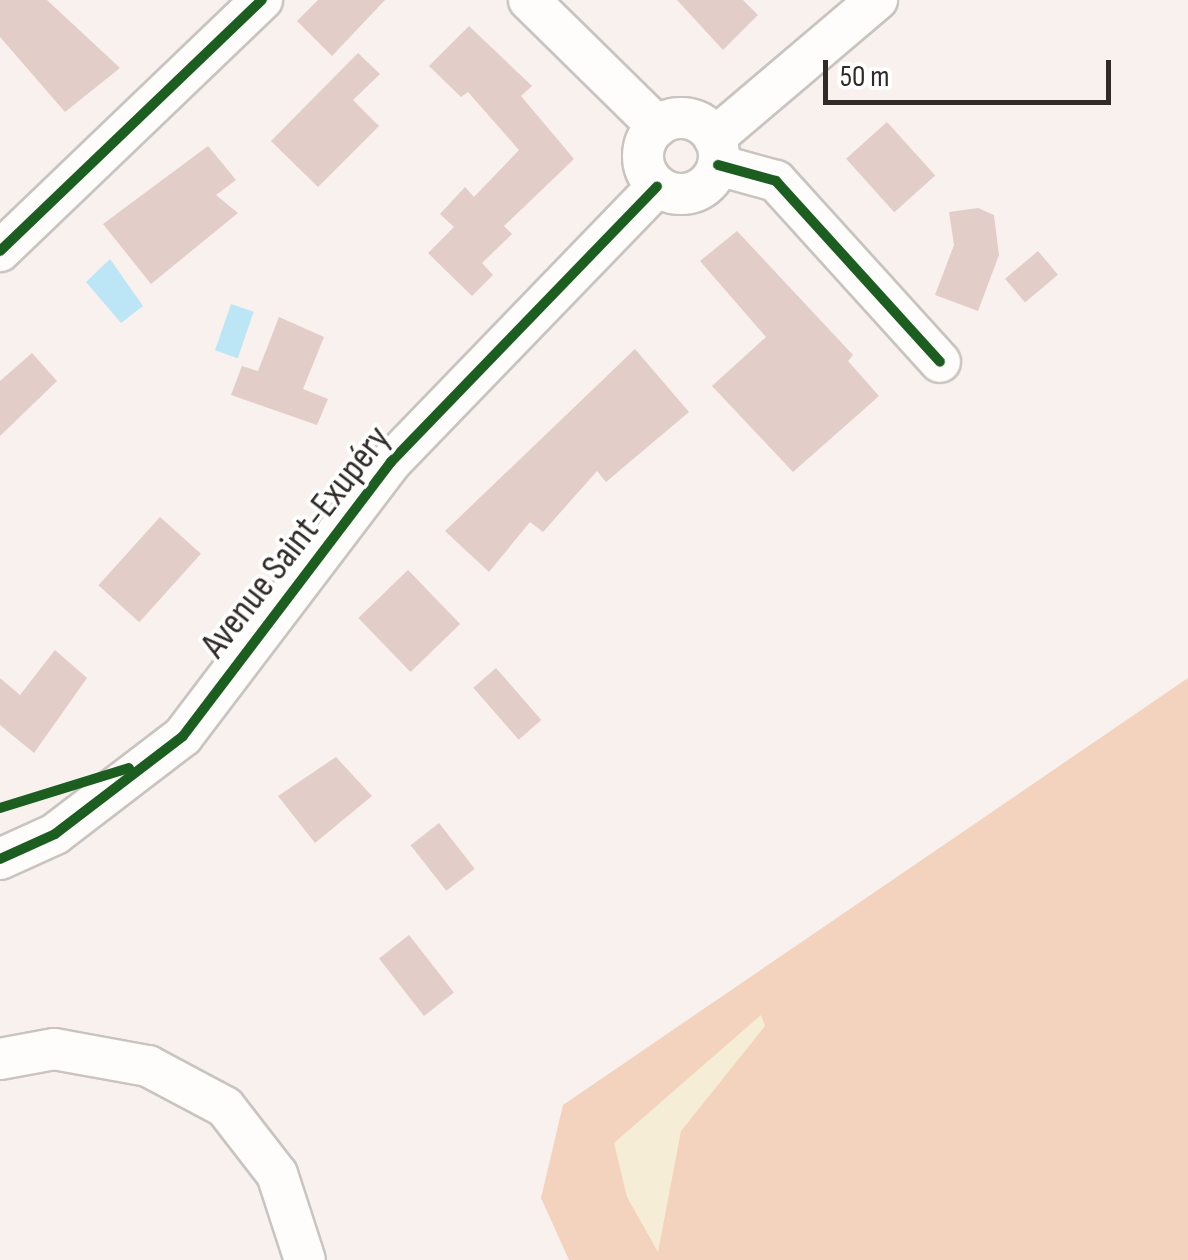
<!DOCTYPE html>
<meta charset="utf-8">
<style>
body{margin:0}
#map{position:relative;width:1188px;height:1260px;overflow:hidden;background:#f8f1ed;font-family:"Sofia Sans Condensed",sans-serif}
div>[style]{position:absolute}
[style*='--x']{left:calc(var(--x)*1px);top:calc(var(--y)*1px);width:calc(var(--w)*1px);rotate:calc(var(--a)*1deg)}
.green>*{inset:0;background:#f3d3bd}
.sand>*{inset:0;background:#f6edd6}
.water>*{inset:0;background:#bce6f5;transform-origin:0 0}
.building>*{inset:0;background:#e3cdc8;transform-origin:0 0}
.roads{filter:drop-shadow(2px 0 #c9c4c0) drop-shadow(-2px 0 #c9c4c0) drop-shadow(0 2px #c9c4c0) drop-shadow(0 -2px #c9c4c0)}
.minor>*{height:40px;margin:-20px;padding:0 20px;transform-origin:20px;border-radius:20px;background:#fefdfc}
.minor>.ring{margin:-20px;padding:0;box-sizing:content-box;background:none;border:40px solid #fefdfc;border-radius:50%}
.cycleway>*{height:10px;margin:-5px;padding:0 5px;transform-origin:5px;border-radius:5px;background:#1b5e20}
span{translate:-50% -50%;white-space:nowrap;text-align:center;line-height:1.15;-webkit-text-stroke:8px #fff;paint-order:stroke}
.street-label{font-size:38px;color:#302b28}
.scale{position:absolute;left:823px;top:60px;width:288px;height:45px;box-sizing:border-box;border:5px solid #302b28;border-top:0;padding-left:12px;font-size:30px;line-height:35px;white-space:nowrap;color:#302b28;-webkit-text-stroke:8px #fff;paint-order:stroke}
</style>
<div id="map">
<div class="green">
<div style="clip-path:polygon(1188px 678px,1188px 1260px,569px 1260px,541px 1198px,563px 1105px)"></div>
</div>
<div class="sand">
<div style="clip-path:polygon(761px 1015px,765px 1026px,681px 1131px,658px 1252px,627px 1197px,614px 1143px)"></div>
</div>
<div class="water">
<div style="clip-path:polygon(110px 259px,143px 306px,121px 323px,86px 282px)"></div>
<div style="left:231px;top:304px;width:24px;height:49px;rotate:19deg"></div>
</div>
<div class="building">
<div style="clip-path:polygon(0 0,47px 0,120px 68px,65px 112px,0 37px)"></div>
<div style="clip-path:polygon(318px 0,385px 0,332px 56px,297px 21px)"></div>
<div style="clip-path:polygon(677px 0,743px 0,758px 15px,723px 50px)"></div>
<div style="clip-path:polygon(469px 26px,532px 86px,521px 96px,574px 159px,504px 226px,512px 234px,482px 263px,493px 275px,472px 296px,428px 253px,454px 227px,440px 214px,465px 187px,474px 197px,519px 150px,468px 92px,461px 97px,429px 66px)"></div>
<div style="clip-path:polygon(358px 53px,380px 74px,353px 100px,379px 126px,318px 187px,271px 141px)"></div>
<div style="left:887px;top:122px;width:72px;height:55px;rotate:48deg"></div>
<div style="clip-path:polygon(208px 146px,236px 180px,216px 195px,238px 213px,151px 284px,103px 224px)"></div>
<div style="clip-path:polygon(978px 208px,994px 215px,999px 255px,978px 311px,935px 295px,954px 245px,949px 212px)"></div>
<div style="clip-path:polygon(737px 231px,853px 355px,848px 361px,879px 396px,793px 472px,712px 386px,766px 337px,700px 261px)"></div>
<div style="left:1038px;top:251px;width:31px;height:43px;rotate:50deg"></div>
<div style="clip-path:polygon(279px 317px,324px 337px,303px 389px,328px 399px,317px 425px,231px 395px,242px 366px,258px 371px)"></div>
<div style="clip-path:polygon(635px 349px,689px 412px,606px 482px,597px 471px,543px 532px,530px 522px,489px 572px,445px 531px)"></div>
<div style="clip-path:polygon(32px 353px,57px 381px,0 436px,0 381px)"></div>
<div style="left:160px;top:517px;width:55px;height:92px;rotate:42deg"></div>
<div style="left:408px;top:570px;width:75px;height:69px;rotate:46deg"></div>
<div style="clip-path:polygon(55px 650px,87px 678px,34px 753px,0 725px,0 678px,20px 695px)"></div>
<div style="left:496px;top:668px;width:69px;height:30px;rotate:49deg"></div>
<div style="clip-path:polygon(336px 757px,372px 796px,315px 843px,278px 796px)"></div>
<div style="left:439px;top:823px;width:58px;height:36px;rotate:52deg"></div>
<div style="left:409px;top:935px;width:73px;height:38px;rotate:52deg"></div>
</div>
<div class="roads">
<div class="minor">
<div style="--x:529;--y:0;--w:180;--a:44.5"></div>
<div class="ring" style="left:643px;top:118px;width:36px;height:36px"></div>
<div style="--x:714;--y:138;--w:214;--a:-40.3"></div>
<div style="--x:718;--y:165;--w:60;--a:15.4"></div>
<div style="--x:776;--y:181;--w:244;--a:47.8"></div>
<div style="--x:0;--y:251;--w:363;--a:-43.8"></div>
<div style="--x:0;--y:859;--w:60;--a:-24.4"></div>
<div style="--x:55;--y:834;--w:161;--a:-37.4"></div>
<div style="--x:183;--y:736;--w:344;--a:-52.8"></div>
<div style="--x:391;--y:462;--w:383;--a:-46"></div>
<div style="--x:0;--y:1059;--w:55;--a:-10.5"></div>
<div style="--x:54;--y:1049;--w:96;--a:10.3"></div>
<div style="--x:148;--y:1066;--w:87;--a:28"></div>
<div style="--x:225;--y:1107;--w:85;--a:52.2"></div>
<div style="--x:277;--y:1174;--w:90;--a:72"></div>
</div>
</div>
<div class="cycleway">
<div style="--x:718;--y:165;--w:60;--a:15.4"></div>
<div style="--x:776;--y:181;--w:244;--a:47.8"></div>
<div style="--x:0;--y:251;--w:363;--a:-43.8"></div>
<div style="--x:0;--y:808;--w:135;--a:-17.2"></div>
<div style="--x:0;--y:859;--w:60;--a:-24.4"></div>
<div style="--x:55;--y:834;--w:161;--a:-37.4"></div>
<div style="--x:183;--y:736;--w:344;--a:-52.8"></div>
<div style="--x:391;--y:462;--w:383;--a:-46"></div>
</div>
<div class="street-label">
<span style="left:296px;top:542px;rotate:-52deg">Avenue Saint-Exupéry</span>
</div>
<div class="scale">50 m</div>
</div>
